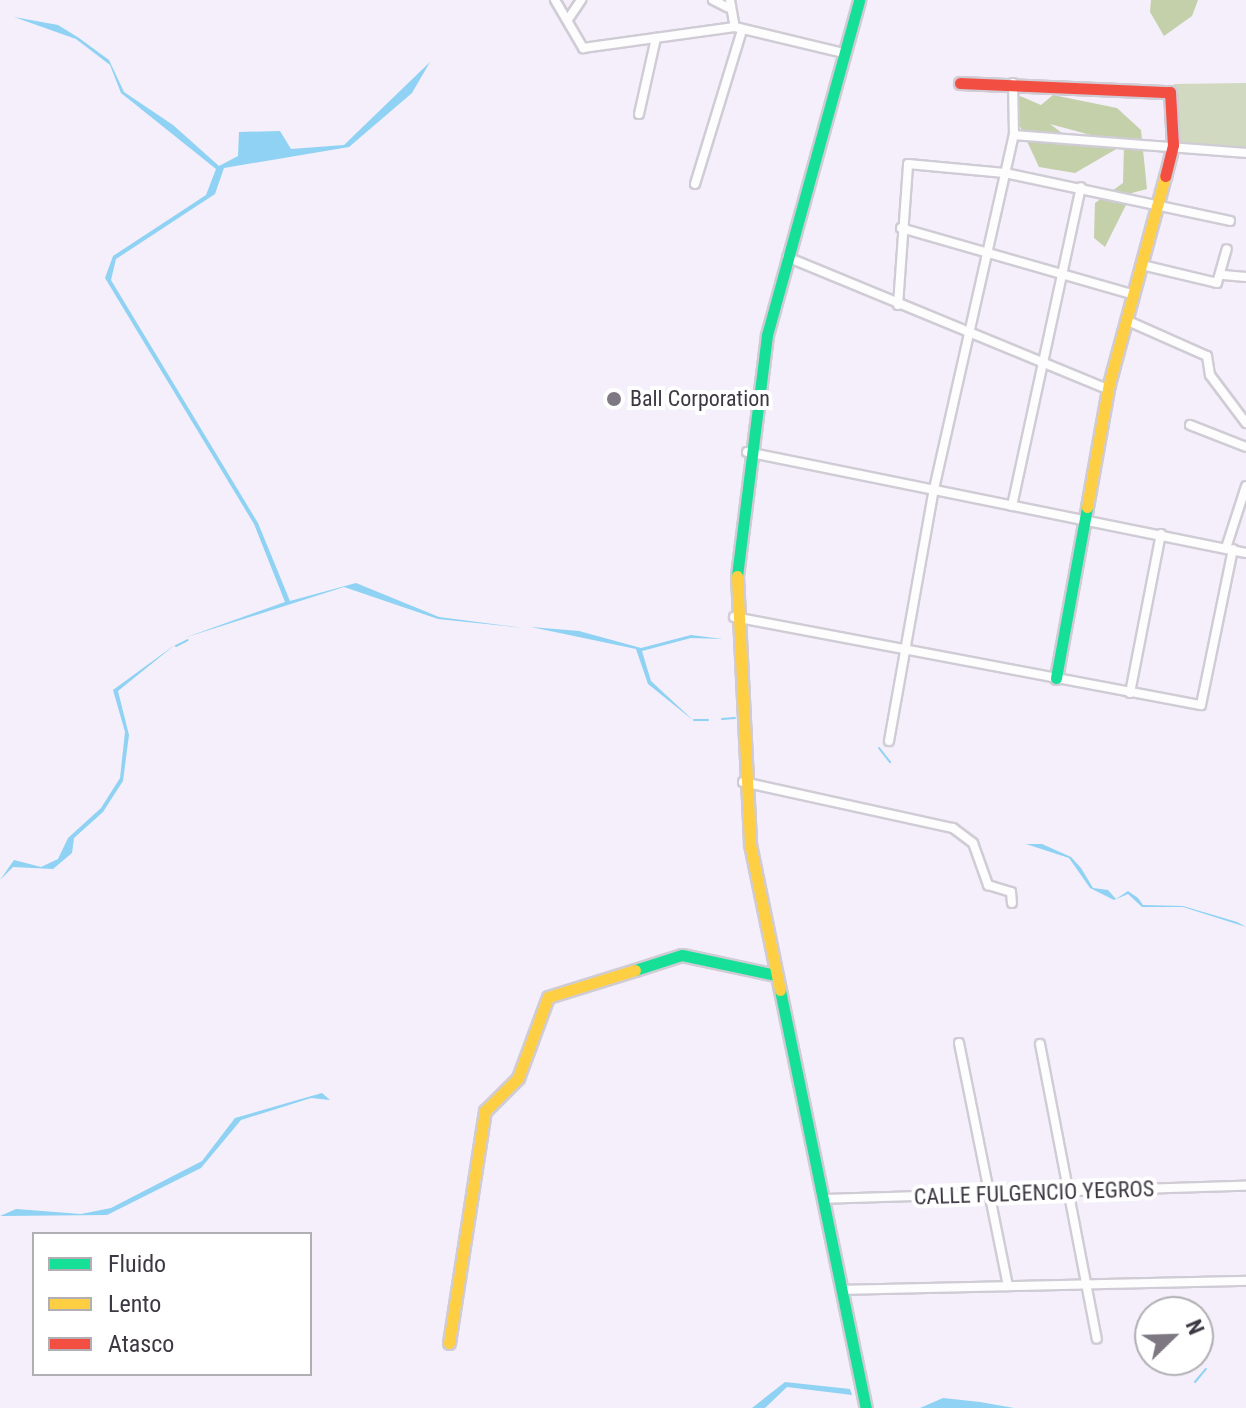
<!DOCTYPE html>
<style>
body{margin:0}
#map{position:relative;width:1246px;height:1408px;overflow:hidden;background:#f4effa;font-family:"Roboto Condensed",sans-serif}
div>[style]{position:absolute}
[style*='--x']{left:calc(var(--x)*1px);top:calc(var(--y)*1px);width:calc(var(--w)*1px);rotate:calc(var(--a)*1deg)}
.green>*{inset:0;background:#d1dac0}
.forest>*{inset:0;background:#c4d0a9}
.water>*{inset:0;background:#8fd2f3}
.stream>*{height:2px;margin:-1px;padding:0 1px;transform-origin:1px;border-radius:1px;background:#8fd2f3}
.roads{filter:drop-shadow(2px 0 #d0ccd5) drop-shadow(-2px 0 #d0ccd5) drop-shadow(0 2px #d0ccd5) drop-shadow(0 -2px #d0ccd5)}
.street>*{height:8px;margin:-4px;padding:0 4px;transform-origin:4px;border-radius:4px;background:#fdfdfe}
.fast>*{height:11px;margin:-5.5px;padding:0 5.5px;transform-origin:5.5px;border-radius:5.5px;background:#16e098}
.slow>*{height:11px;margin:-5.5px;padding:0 5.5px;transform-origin:5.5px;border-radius:5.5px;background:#ffcf43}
.jam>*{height:11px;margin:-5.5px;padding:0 5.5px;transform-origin:5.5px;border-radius:5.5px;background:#f24e42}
.dots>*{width:22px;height:22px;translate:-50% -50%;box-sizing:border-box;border:4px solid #fff;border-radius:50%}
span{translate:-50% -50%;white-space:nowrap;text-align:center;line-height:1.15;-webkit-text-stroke:8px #fff;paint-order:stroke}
.poi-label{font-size:22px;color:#3d3842}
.left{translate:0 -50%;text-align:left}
.street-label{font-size:22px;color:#3d3842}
.legend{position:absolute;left:32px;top:1232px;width:280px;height:144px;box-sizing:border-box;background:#fff;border:2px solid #b1afb3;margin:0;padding:10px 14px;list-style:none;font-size:24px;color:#3d3842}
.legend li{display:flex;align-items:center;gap:16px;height:40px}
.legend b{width:40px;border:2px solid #b1afb3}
.north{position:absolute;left:1134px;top:1296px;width:80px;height:80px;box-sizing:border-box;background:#fff;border:2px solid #b1afb3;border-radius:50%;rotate:67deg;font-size:22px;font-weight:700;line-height:32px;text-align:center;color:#3d3842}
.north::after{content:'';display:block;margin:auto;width:28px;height:36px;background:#7d7882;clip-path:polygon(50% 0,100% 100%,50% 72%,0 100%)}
</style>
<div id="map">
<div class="green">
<div style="clip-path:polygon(1246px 83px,1246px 150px,1178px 144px,1174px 84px)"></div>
</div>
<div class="forest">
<div style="clip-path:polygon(1151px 0,1198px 0,1192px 16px,1164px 36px,1150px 12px)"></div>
<div style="clip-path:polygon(1053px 95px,1117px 108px,1141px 130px,1147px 189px,1132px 193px,1105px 247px,1094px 238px,1095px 203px,1123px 183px,1124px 144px,1050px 124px,1066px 136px,1118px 148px,1075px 173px,1039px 167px,1011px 107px,1020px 96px,1041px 105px)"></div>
</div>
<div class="water">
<div style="clip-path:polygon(14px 17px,58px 25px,79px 38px,109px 60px,124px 92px,173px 125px,219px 166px,238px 156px,239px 132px,280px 131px,291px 149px,344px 145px,430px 62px,412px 93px,349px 147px,224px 168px,215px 194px,116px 259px,111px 280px,258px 523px,290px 601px,356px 583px,439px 617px,523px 628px,438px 619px,344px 587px,184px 638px,285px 602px,254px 524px,105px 278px,113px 256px,206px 195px,216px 169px,121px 93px,110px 65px,76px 39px)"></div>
<div style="clip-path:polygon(531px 627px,579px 631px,641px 648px,691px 635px,723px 639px,691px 638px,642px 651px,651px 681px,694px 721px,648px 684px,636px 649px)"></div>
<div style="clip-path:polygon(176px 644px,118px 691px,129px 735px,123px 781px,103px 812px,74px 838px,72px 853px,53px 869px,13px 867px,0 880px,14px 860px,41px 867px,58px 859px,68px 838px,101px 808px,120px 778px,125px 732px,113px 690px)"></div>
<div style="clip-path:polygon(1026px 844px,1042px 844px,1071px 857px,1081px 868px,1093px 888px,1108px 890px,1116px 899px,1128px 891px,1138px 898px,1143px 905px,1183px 906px,1237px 922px,1246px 927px,1183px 907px,1142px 907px,1128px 894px,1114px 900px,1090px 888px,1069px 858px)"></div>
<div style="clip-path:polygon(322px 1093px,330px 1100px,311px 1098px,241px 1120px,201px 1168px,107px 1215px,0 1216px,16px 1209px,81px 1214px,111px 1208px,202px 1161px,235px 1118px)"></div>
<div style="clip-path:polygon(785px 1382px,850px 1389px,852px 1395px,787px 1387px,765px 1408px,752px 1408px)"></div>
<div style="clip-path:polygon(943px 1398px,980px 1402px,1014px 1408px,920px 1408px)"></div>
</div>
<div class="stream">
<div style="--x:176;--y:646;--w:13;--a:-27"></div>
<div style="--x:722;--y:719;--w:13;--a:-4"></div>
<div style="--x:694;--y:720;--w:14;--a:0"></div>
<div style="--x:879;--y:748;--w:18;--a:52"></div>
<div style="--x:1195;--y:1382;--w:17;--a:-50"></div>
</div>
<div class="roads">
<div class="street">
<div style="--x:555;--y:0;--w:56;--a:59.7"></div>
<div style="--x:583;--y:48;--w:153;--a:-7.9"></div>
<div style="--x:713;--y:0;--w:16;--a:27"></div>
<div style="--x:730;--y:0;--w:27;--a:80"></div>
<div style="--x:735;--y:27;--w:111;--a:13.5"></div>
<div style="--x:569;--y:18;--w:22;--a:-56"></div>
<div style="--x:639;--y:114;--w:78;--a:-77.4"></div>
<div style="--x:1014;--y:135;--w:233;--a:4.4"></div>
<div style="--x:695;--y:184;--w:161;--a:-73"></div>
<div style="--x:901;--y:228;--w:242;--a:16"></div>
<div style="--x:787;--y:257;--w:347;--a:22.4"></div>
<div style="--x:1142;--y:265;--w:77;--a:13.5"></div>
<div style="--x:1217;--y:283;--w:35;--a:-74"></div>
<div style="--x:1223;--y:275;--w:23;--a:5"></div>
<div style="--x:898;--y:305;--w:141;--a:-85.9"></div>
<div style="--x:908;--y:164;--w:97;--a:5.3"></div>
<div style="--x:1005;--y:173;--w:230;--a:12"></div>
<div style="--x:1128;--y:321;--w:86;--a:23.9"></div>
<div style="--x:1207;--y:356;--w:19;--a:81"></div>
<div style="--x:1210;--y:375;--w:60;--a:53.1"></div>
<div style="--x:1190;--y:425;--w:60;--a:21.4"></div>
<div style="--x:747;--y:452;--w:509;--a:11.44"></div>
<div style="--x:1012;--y:506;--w:326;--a:-77.8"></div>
<div style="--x:1226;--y:548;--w:65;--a:-72.1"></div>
<div style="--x:734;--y:617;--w:475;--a:10.7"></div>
<div style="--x:1201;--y:705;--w:159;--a:-78.4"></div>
<div style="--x:1130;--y:693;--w:162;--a:-79"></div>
<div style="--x:889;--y:741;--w:256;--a:-79.9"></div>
<div style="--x:934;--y:489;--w:363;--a:-77.3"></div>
<div style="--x:1014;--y:135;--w:52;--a:-91.1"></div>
<div style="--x:743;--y:782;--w:215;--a:12.4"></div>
<div style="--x:953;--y:828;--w:25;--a:37"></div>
<div style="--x:973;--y:843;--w:45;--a:70.3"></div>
<div style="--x:988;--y:885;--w:24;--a:17"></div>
<div style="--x:1011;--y:892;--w:11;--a:85"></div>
<div style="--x:959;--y:1043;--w:248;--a:78.6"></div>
<div style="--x:1040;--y:1044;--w:300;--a:79.1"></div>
<div style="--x:822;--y:1199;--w:424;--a:-1.8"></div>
<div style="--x:842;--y:1290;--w:404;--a:-1.3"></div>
</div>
<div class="fast">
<div style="--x:737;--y:576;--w:243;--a:-82.9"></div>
<div style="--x:767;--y:335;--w:347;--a:-74.6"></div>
<div style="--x:1056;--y:678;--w:174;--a:-79.7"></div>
<div style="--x:635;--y:970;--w:49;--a:-17.7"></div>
<div style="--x:682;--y:955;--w:95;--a:12.1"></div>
<div style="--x:780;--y:990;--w:427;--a:78.4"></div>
</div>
<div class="slow">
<div style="--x:1087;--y:507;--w:125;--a:-79.9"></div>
<div style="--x:1109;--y:384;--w:215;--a:-74.9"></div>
<div style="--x:737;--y:576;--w:268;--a:87.2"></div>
<div style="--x:750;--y:844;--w:149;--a:78.4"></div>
<div style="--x:449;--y:1343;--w:235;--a:-81.2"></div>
<div style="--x:485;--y:1111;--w:47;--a:-45"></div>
<div style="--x:518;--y:1078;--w:86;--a:-69.7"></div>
<div style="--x:548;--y:997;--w:91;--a:-17.2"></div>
</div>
<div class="jam">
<div style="--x:960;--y:83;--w:210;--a:2.5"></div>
<div style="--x:1170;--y:92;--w:53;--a:86.8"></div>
<div style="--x:1173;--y:145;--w:32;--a:104"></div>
</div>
</div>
<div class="dots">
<div style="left:614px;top:399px;background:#7d7882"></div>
</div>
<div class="poi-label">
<span class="left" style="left:630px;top:399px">Ball Corporation</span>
</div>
<div class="street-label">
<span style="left:1034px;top:1193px;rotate:-2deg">CALLE FULGENCIO YEGROS</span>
</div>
<ul class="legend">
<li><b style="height:10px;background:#16e098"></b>Fluido</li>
<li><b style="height:10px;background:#ffcf43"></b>Lento</li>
<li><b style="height:10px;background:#f24e42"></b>Atasco</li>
</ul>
<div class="north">N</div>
</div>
